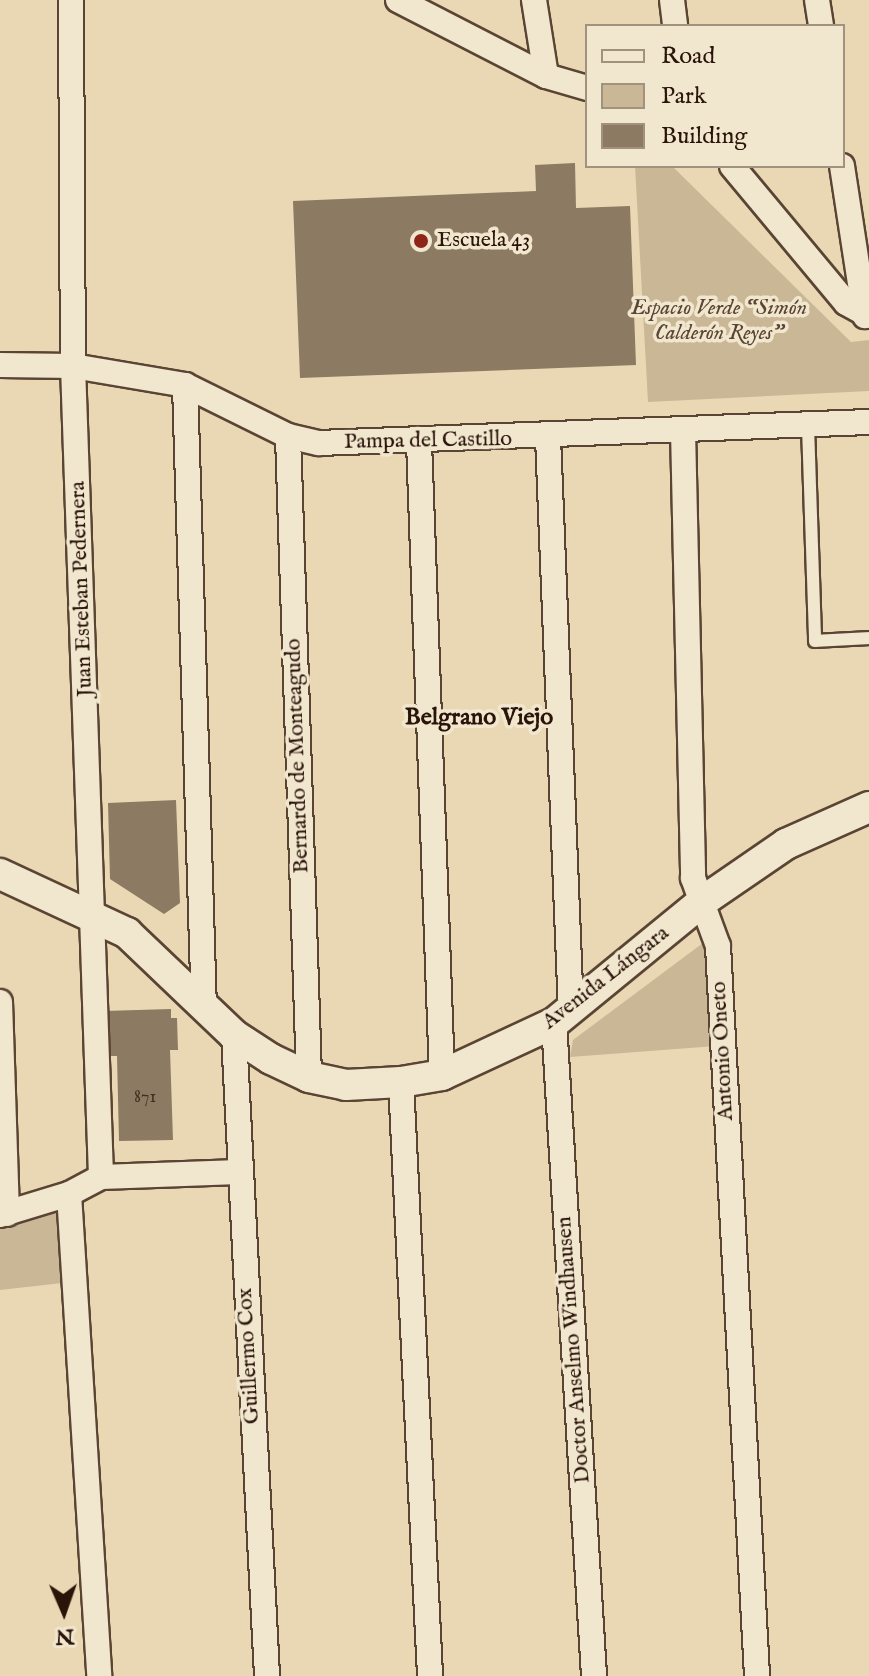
<!DOCTYPE html>
<meta charset="utf-8">
<style>
body{margin:0}
#map{position:relative;width:869px;height:1676px;overflow:hidden;background:#e9d8b3;font-family:"IM FELL English",serif}
div>[style]{position:absolute}
[style*='--x']{left:calc(var(--x)*1px);top:calc(var(--y)*1px);width:calc(var(--w)*1px);rotate:calc(var(--a)*1deg)}
.green>*{inset:0;background:#c9b796}
.building>*{inset:0;background:#8d7a62}
.roads{filter:drop-shadow(2px 0 #5a4534) drop-shadow(-2px 0 #5a4534) drop-shadow(0 2px #5a4534) drop-shadow(0 -2px #5a4534)}
.service>*{height:12px;margin:-6px;padding:0 6px;transform-origin:6px;border-radius:6px;background:#f1e6ce}
.minor>*{height:24px;margin:-12px;padding:0 12px;transform-origin:12px;border-radius:12px;background:#f1e6ce}
.tertiary>*{height:30px;margin:-15px;padding:0 15px;transform-origin:15px;border-radius:15px;background:#f1e6ce}
.dots>*{width:22px;height:22px;translate:-50% -50%;box-sizing:border-box;border:4px solid #f1e6ce;border-radius:50%}
span{translate:-50% -50%;white-space:nowrap;text-align:center;line-height:1.15;-webkit-text-stroke:7px #f1e6ce;paint-order:stroke}
.number-label{font-size:18px;color:#432e20}
.number-label span{-webkit-text-stroke-width:0}
.poi-label{font-size:22px;color:#2a140a}
.left{translate:0 -50%;text-align:left}
.park-label{font-size:22px;color:#5a4534;font-style:italic}
.street-label{font-size:22px;color:#2a140a}
.neighbourhood-label{font-size:24px;color:#2a140a;font-weight:700}
.legend{position:absolute;left:585px;top:24px;width:260px;height:144px;box-sizing:border-box;background:#f1e6ce;border:2px solid #a19280;margin:0;padding:10px 14px;list-style:none;font-size:24px;color:#2a140a}
.legend li{display:flex;align-items:center;gap:16px;height:40px}
.legend b{width:40px;border:2px solid #a19280}
.north{position:absolute;left:24px;top:1572px;width:80px;height:80px;-webkit-text-stroke:6px #f1e6ce;paint-order:stroke;rotate:178deg;font-size:22px;font-weight:700;line-height:32px;text-align:center;color:#2a140a}
.north::after{content:'';display:block;margin:auto;width:28px;height:36px;background:#2a140a;clip-path:polygon(50% 0,100% 100%,50% 72%,0 100%)}
</style>
<div id="map">
<div class="green">
<div style="clip-path:polygon(635px 166px,672px 166px,851px 342px,869px 340px,869px 391px,648px 402px)"></div>
<div style="clip-path:polygon(707px 940px,716px 1046px,570px 1057px,573px 1040px)"></div>
<div style="clip-path:polygon(65px 1209px,71px 1282px,0 1290px,0 1223px)"></div>
</div>
<div class="building">
<div style="clip-path:polygon(575px 163px,576px 208px,630px 206px,636px 365px,300px 378px,293px 201px,536px 191px,535px 165px)"></div>
<div style="clip-path:polygon(176px 800px,180px 903px,164px 914px,110px 879px,108px 803px)"></div>
<div style="clip-path:polygon(171px 1009px,171px 1018px,177px 1018px,178px 1050px,170px 1050px,173px 1140px,119px 1141px,117px 1056px,106px 1056px,104px 1011px)"></div>
</div>
<div class="roads">
<div class="service">
<div style="--x:808;--y:426;--w:215;--a:88.1"></div>
<div style="--x:815;--y:641;--w:54;--a:-3.2"></div>
</div>
<div class="minor">
<div style="--x:71;--y:0;--w:366;--a:89.7"></div>
<div style="--x:73;--y:366;--w:811;--a:88.02"></div>
<div style="--x:398;--y:0;--w:166;--a:27.2"></div>
<div style="--x:546;--y:76;--w:43;--a:16.3"></div>
<div style="--x:534;--y:0;--w:77;--a:81"></div>
<div style="--x:672;--y:0;--w:26;--a:83"></div>
<div style="--x:817;--y:0;--w:26;--a:81"></div>
<div style="--x:732;--y:166;--w:178;--a:50.2"></div>
<div style="--x:846;--y:303;--w:26;--a:29"></div>
<div style="--x:842;--y:166;--w:152;--a:81.3"></div>
<div style="--x:0;--y:365;--w:73;--a:0.8"></div>
<div style="--x:73;--y:366;--w:114;--a:9.6"></div>
<div style="--x:185;--y:385;--w:115;--a:26.3"></div>
<div style="--x:288;--y:436;--w:32;--a:13"></div>
<div style="--x:319;--y:443;--w:550;--a:-2.19"></div>
<div style="--x:185;--y:385;--w:624;--a:88.26"></div>
<div style="--x:683;--y:430;--w:448;--a:88.7"></div>
<div style="--x:693;--y:878;--w:72;--a:69.8"></div>
<div style="--x:718;--y:946;--w:731;--a:86.94"></div>
<div style="--x:288;--y:436;--w:641;--a:88.12"></div>
<div style="--x:548;--y:437;--w:574;--a:87.71"></div>
<div style="--x:419;--y:442;--w:633;--a:87.92"></div>
<div style="--x:0;--y:1002;--w:212;--a:88.1"></div>
<div style="--x:554;--y:1023;--w:654;--a:86.49"></div>
<div style="--x:234;--y:1035;--w:642;--a:87.05"></div>
<div style="--x:401;--y:1082;--w:595;--a:87.2"></div>
<div style="--x:69;--y:1194;--w:483;--a:86.4"></div>
<div style="--x:0;--y:1215;--w:72;--a:-16.9"></div>
<div style="--x:69;--y:1194;--w:36;--a:-28"></div>
<div style="--x:101;--y:1177;--w:138;--a:-2.1"></div>
</div>
<div class="tertiary">
<div style="--x:0;--y:874;--w:140;--a:24.9"></div>
<div style="--x:127;--y:933;--w:148;--a:43.6"></div>
<div style="--x:234;--y:1035;--w:44;--a:33"></div>
<div style="--x:271;--y:1059;--w:42;--a:25.3"></div>
<div style="--x:309;--y:1077;--w:38;--a:12"></div>
<div style="--x:346;--y:1085;--w:55;--a:-3.1"></div>
<div style="--x:401;--y:1082;--w:42;--a:-9.7"></div>
<div style="--x:442;--y:1075;--w:123;--a:-24.9"></div>
<div style="--x:554;--y:1023;--w:193;--a:-39.3"></div>
<div style="--x:703;--y:901;--w:101;--a:-34.5"></div>
<div style="--x:786;--y:844;--w:91;--a:-24"></div>
</div>
</div>
<div class="dots">
<div style="left:421px;top:241px;background:#8f2418"></div>
</div>
<div class="number-label">
<span style="left:145px;top:1098px">871</span>
</div>
<div class="poi-label">
<span class="left" style="left:437px;top:241px">Escuela 43</span>
</div>
<div class="park-label">
<span style="left:719px;top:321px">Espacio Verde “Simón<br>Calderón Reyes”</span>
</div>
<div class="street-label">
<span style="left:428px;top:441px;rotate:-1deg">Pampa del Castillo</span>
<span style="left:82px;top:589px;rotate:-92deg">Juan Esteban Pedernera</span>
<span style="left:298px;top:756px;rotate:-92deg">Bernardo de Monteagudo</span>
<span style="left:606px;top:978px;rotate:-38deg">Avenida Lángara</span>
<span style="left:723px;top:1051px;rotate:-93deg">Antonio Oneto</span>
<span style="left:574px;top:1350px;rotate:-94deg">Doctor Anselmo Windhausen</span>
<span style="left:249px;top:1356px;rotate:-93deg">Guillermo Cox</span>
</div>
<div class="neighbourhood-label">
<span style="left:479px;top:718px">Belgrano Viejo</span>
</div>
<ul class="legend">
<li><b style="height:10px;background:#f1e6ce"></b>Road</li>
<li><b style="height:22px;background:#c9b796"></b>Park</li>
<li><b style="height:22px;background:#8d7a62"></b>Building</li>
</ul>
<div class="north">N</div>
</div>
